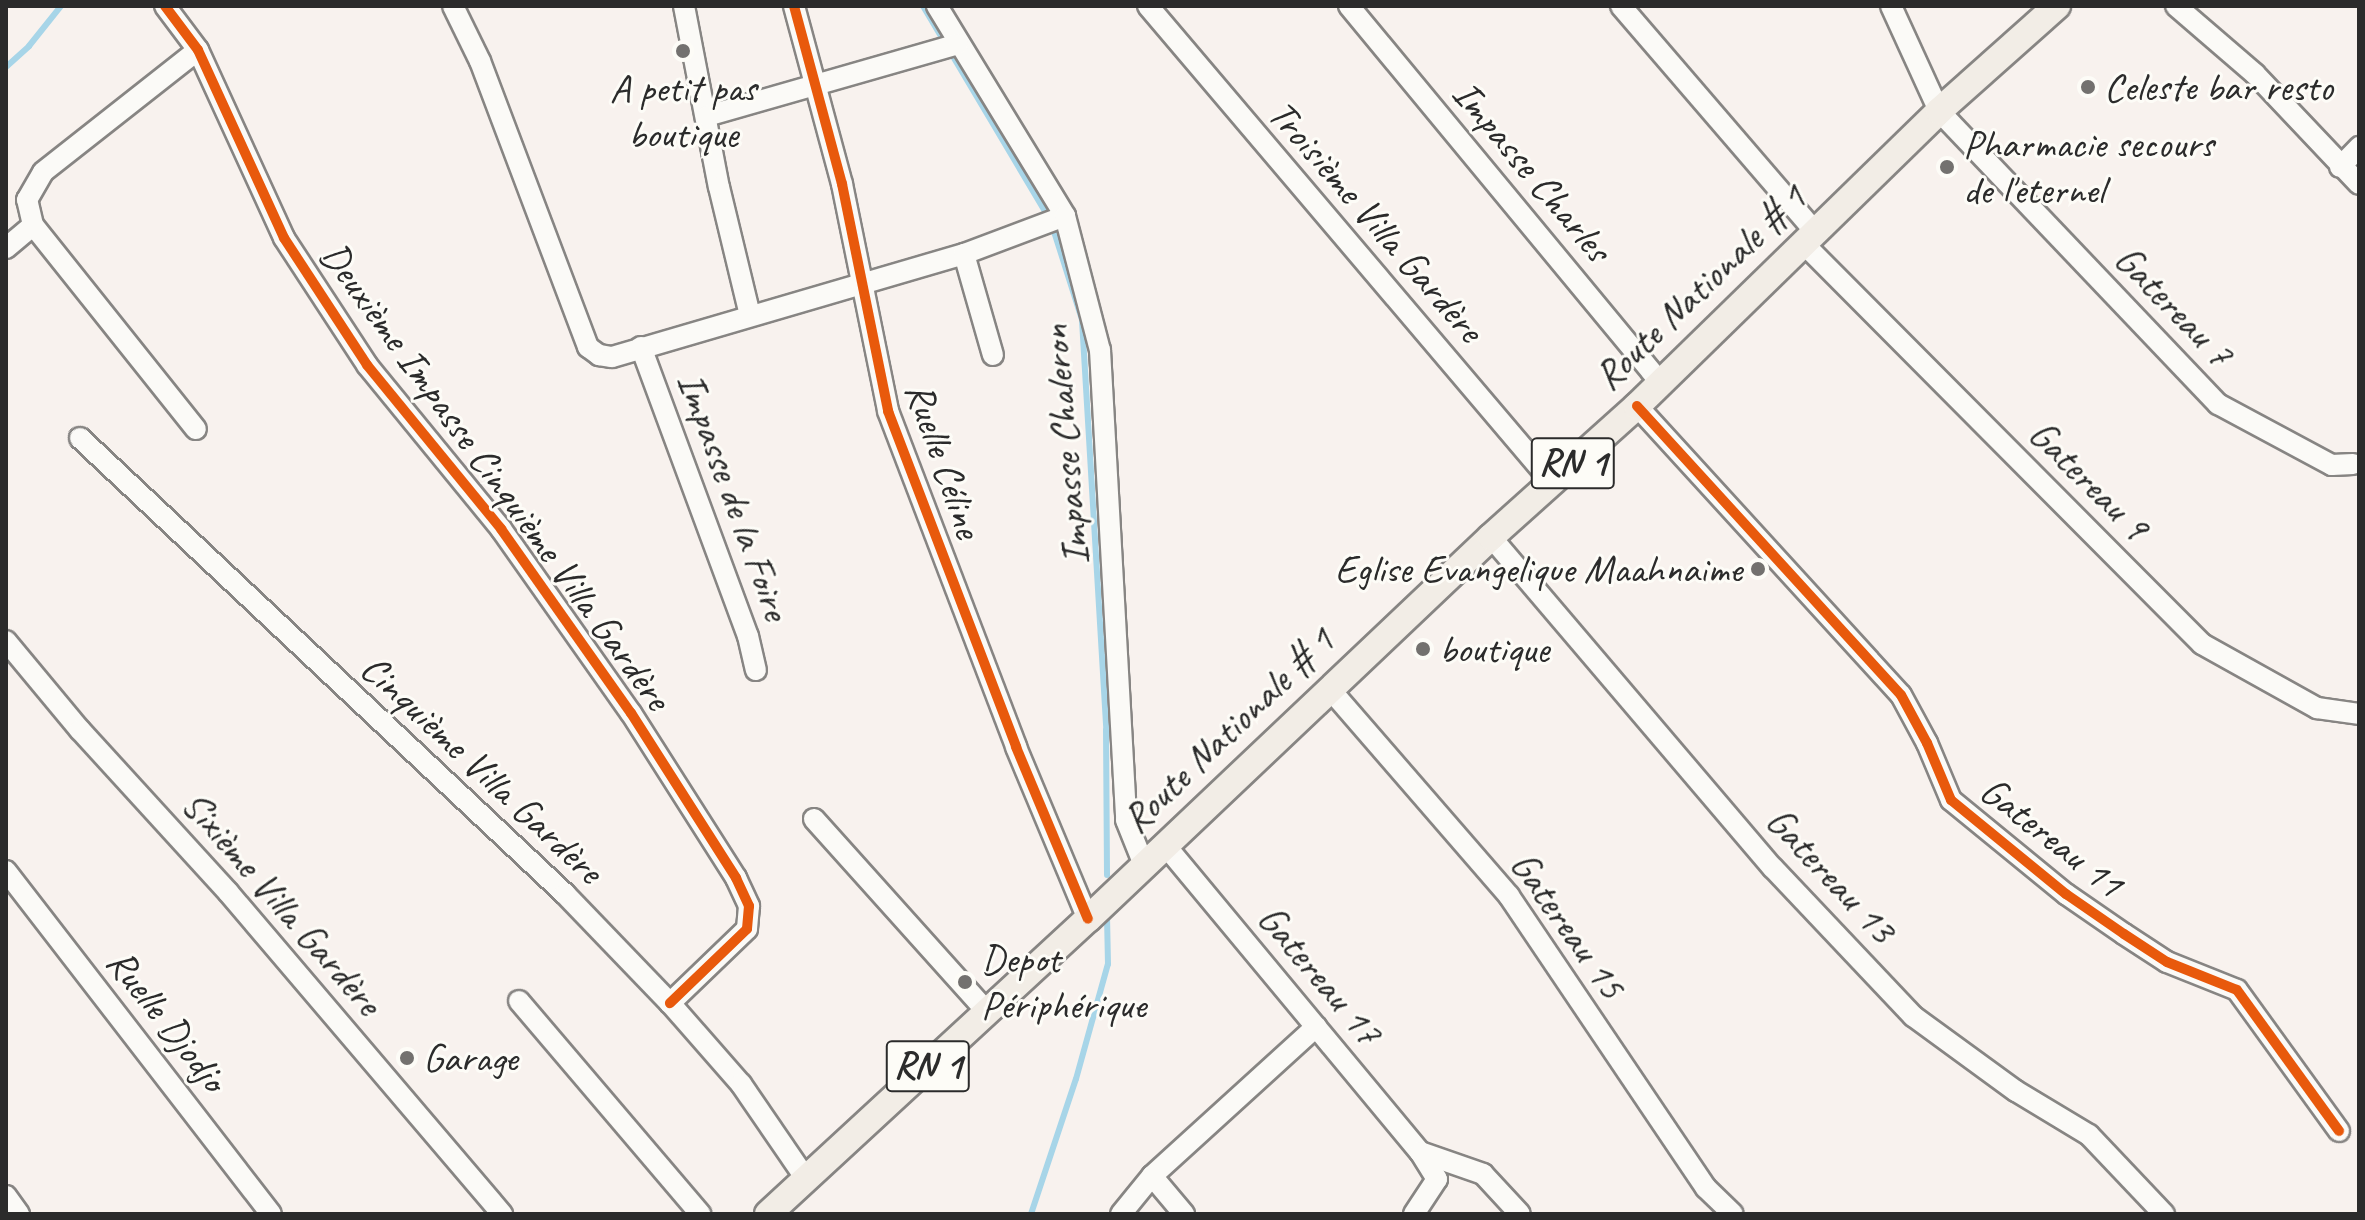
<!DOCTYPE html>
<meta charset="utf-8">
<style>
body{margin:0}
#map{position:relative;width:2365px;height:1220px;overflow:hidden;background:#f8f2ee;font-family:Caveat,sans-serif}
div>[style]{position:absolute}
[style*='--x']{left:calc(var(--x)*1px);top:calc(var(--y)*1px);width:calc(var(--w)*1px);rotate:calc(var(--a)*1deg)}
.stream>*{height:6px;margin:-3px;padding:0 3px;transform-origin:3px;border-radius:3px;background:#a7d5e8}
.roads{filter:drop-shadow(2px 0 #878583) drop-shadow(-2px 0 #878583) drop-shadow(0 2px #878583) drop-shadow(0 -2px #878583)}
.minor>*{height:20px;margin:-10px;padding:0 10px;transform-origin:10px;border-radius:10px;background:#fbfaf7}
.major>*{height:26px;margin:-13px;padding:0 13px;transform-origin:13px;border-radius:13px;background:#f2ede6}
.cycleway>*{height:10px;margin:-5px;padding:0 5px;transform-origin:5px;border-radius:5px;background:#e8590c}
.dots>*{width:22px;height:22px;translate:-50% -50%;box-sizing:border-box;border:4px solid #fdfcf7;border-radius:50%}
span{translate:-50% -50%;white-space:nowrap;text-align:center;line-height:1.15;-webkit-text-stroke:6px #fdfcf7;paint-order:stroke}
.shield-label span{padding:2px 6px;background:#fdfcf7;border:2px solid;border-radius:6px;-webkit-text-stroke-width:0}
.shield-label{font-size:38px;color:#2b2b2b;font-weight:700}
.poi-label{font-size:40px;color:#2b2b2b}
.left{translate:0 -50%;text-align:left}
.right{translate:-100% -50%;text-align:right}
.street-label{font-size:40px;color:#2b2b2b}
.frame{position:absolute;inset:0;border:8px solid #2b2b2b;pointer-events:none}
</style>
<div id="map">
<div class="stream">
<div style="--x:923;--y:6;--w:251;--a:59.3"></div>
<div style="--x:1051;--y:222;--w:103;--a:72.4"></div>
<div style="--x:1082;--y:320;--w:411;--a:86.6"></div>
<div style="--x:1106;--y:730;--w:145;--a:89.6"></div>
<div style="--x:6;--y:67;--w:31;--a:-42"></div>
<div style="--x:29;--y:46;--w:51;--a:-51.3"></div>
<div style="--x:1031;--y:1214;--w:142;--a:-71.6"></div>
<div style="--x:1076;--y:1079;--w:119;--a:-74.5"></div>
<div style="--x:1108;--y:964;--w:48;--a:-91.2"></div>
</div>
<div class="roads">
<div class="minor">
<div style="--x:165;--y:6;--w:55;--a:53.1"></div>
<div style="--x:198;--y:50;--w:207;--a:65.4"></div>
<div style="--x:284;--y:238;--w:152;--a:56.8"></div>
<div style="--x:367;--y:365;--w:212;--a:50.7"></div>
<div style="--x:501;--y:529;--w:225;--a:54.8"></div>
<div style="--x:631;--y:713;--w:196;--a:57.5"></div>
<div style="--x:736;--y:878;--w:31;--a:65"></div>
<div style="--x:749;--y:906;--w:23;--a:95"></div>
<div style="--x:747;--y:929;--w:107;--a:136.1"></div>
<div style="--x:453;--y:6;--w:61;--a:63.9"></div>
<div style="--x:480;--y:61;--w:306;--a:69.3"></div>
<div style="--x:588;--y:347;--w:14;--a:36"></div>
<div style="--x:599;--y:355;--w:13;--a:9"></div>
<div style="--x:612;--y:357;--w:367;--a:-16.3"></div>
<div style="--x:964;--y:254;--w:108;--a:-20.6"></div>
<div style="--x:684;--y:6;--w:184;--a:79.1"></div>
<div style="--x:719;--y:187;--w:132;--a:76.4"></div>
<div style="--x:794;--y:6;--w:184;--a:74.9"></div>
<div style="--x:842;--y:184;--w:232;--a:78.5"></div>
<div style="--x:888;--y:411;--w:360;--a:69.1"></div>
<div style="--x:1016;--y:747;--w:186;--a:67.3"></div>
<div style="--x:937;--y:6;--w:246;--a:58.6"></div>
<div style="--x:1065;--y:216;--w:138;--a:75.4"></div>
<div style="--x:1100;--y:350;--w:471;--a:86.8"></div>
<div style="--x:1126;--y:820;--w:48;--a:68.2"></div>
<div style="--x:1148;--y:6;--w:624;--a:49.68"></div>
<div style="--x:1349;--y:6;--w:488;--a:50.4"></div>
<div style="--x:1621;--y:6;--w:296;--a:49.3"></div>
<div style="--x:1891;--y:6;--w:115;--a:65.4"></div>
<div style="--x:1939;--y:111;--w:405;--a:46.4"></div>
<div style="--x:2218;--y:404;--w:129;--a:28.2"></div>
<div style="--x:2332;--y:465;--w:21;--a:-3"></div>
<div style="--x:2176;--y:6;--w:104;--a:40.7"></div>
<div style="--x:2255;--y:74;--w:151;--a:46.6"></div>
<div style="--x:707;--y:116;--w:261;--a:-16"></div>
<div style="--x:2340;--y:167;--w:28;--a:-46"></div>
<div style="--x:33;--y:225;--w:261;--a:51.4"></div>
<div style="--x:1802;--y:242;--w:567;--a:45.14"></div>
<div style="--x:2202;--y:644;--w:132;--a:29.1"></div>
<div style="--x:2317;--y:708;--w:42;--a:8.1"></div>
<div style="--x:6;--y:248;--w:35;--a:-40"></div>
<div style="--x:33;--y:225;--w:26;--a:-103"></div>
<div style="--x:27;--y:200;--w:32;--a:-60"></div>
<div style="--x:43;--y:172;--w:197;--a:-38.2"></div>
<div style="--x:964;--y:254;--w:105;--a:74"></div>
<div style="--x:641;--y:347;--w:308;--a:69.7"></div>
<div style="--x:748;--y:636;--w:35;--a:77"></div>
<div style="--x:1637;--y:406;--w:391;--a:47.6"></div>
<div style="--x:1901;--y:695;--w:55;--a:61.6"></div>
<div style="--x:1927;--y:743;--w:62;--a:67.2"></div>
<div style="--x:1951;--y:800;--w:149;--a:39.3"></div>
<div style="--x:2066;--y:894;--w:70;--a:34.6"></div>
<div style="--x:2124;--y:934;--w:51;--a:33.1"></div>
<div style="--x:2167;--y:962;--w:75;--a:21.8"></div>
<div style="--x:2237;--y:990;--w:174;--a:54.1"></div>
<div style="--x:80;--y:438;--w:666;--a:43.23"></div>
<div style="--x:565;--y:894;--w:151;--a:46.1"></div>
<div style="--x:670;--y:1003;--w:108;--a:48.8"></div>
<div style="--x:741;--y:1084;--w:115;--a:55.6"></div>
<div style="--x:1491;--y:537;--w:435;--a:49.6"></div>
<div style="--x:1773;--y:868;--w:204;--a:46.6"></div>
<div style="--x:1913;--y:1016;--w:127;--a:36.1"></div>
<div style="--x:2016;--y:1091;--w:85;--a:31.1"></div>
<div style="--x:2089;--y:1135;--w:109;--a:46.5"></div>
<div style="--x:6;--y:641;--w:116;--a:50.3"></div>
<div style="--x:80;--y:730;--w:219;--a:47.6"></div>
<div style="--x:228;--y:892;--w:423;--a:49.6"></div>
<div style="--x:1329;--y:688;--w:275;--a:49.1"></div>
<div style="--x:1509;--y:896;--w:352;--a:56"></div>
<div style="--x:1706;--y:1188;--w:37;--a:44"></div>
<div style="--x:814;--y:819;--w:259;--a:48.1"></div>
<div style="--x:1165;--y:845;--w:399;--a:50.3"></div>
<div style="--x:1420;--y:1152;--w:32;--a:58"></div>
<div style="--x:1437;--y:1179;--w:42;--a:123.3"></div>
<div style="--x:6;--y:871;--w:433;--a:52.3"></div>
<div style="--x:519;--y:1001;--w:280;--a:49.6"></div>
<div style="--x:1420;--y:1152;--w:67;--a:19.2"></div>
<div style="--x:1483;--y:1174;--w:54;--a:47.2"></div>
<div style="--x:1152;--y:1176;--w:222;--a:-42.3"></div>
<div style="--x:6;--y:1196;--w:22;--a:54"></div>
<div style="--x:1121;--y:1214;--w:49;--a:-50.8"></div>
<div style="--x:1152;--y:1176;--w:50;--a:49.9"></div>
</div>
<div class="major">
<div style="--x:768;--y:1214;--w:435;--a:-42.7"></div>
<div style="--x:1088;--y:919;--w:555;--a:-43.47"></div>
<div style="--x:1491;--y:537;--w:196;--a:-41.9"></div>
<div style="--x:1637;--y:406;--w:422;--a:-44.3"></div>
<div style="--x:1939;--y:111;--w:158;--a:-41.7"></div>
</div>
</div>
<div class="cycleway">
<div style="--x:165;--y:6;--w:55;--a:53.1"></div>
<div style="--x:198;--y:50;--w:207;--a:65.4"></div>
<div style="--x:284;--y:238;--w:152;--a:56.8"></div>
<div style="--x:367;--y:365;--w:212;--a:50.7"></div>
<div style="--x:501;--y:529;--w:225;--a:54.8"></div>
<div style="--x:631;--y:713;--w:196;--a:57.5"></div>
<div style="--x:736;--y:878;--w:31;--a:65"></div>
<div style="--x:749;--y:906;--w:23;--a:95"></div>
<div style="--x:747;--y:929;--w:107;--a:136.1"></div>
<div style="--x:794;--y:6;--w:184;--a:74.9"></div>
<div style="--x:842;--y:184;--w:232;--a:78.5"></div>
<div style="--x:888;--y:411;--w:360;--a:69.1"></div>
<div style="--x:1016;--y:747;--w:186;--a:67.3"></div>
<div style="--x:1637;--y:406;--w:391;--a:47.6"></div>
<div style="--x:1901;--y:695;--w:55;--a:61.6"></div>
<div style="--x:1927;--y:743;--w:62;--a:67.2"></div>
<div style="--x:1951;--y:800;--w:149;--a:39.3"></div>
<div style="--x:2066;--y:894;--w:70;--a:34.6"></div>
<div style="--x:2124;--y:934;--w:51;--a:33.1"></div>
<div style="--x:2167;--y:962;--w:75;--a:21.8"></div>
<div style="--x:2237;--y:990;--w:174;--a:54.1"></div>
</div>
<div class="dots">
<div style="left:683px;top:51px;background:#73716f"></div>
<div style="left:2088px;top:87px;background:#73716f"></div>
<div style="left:1947px;top:167px;background:#73716f"></div>
<div style="left:1758px;top:569px;background:#73716f"></div>
<div style="left:1423px;top:649px;background:#73716f"></div>
<div style="left:965px;top:982px;background:#73716f"></div>
<div style="left:407px;top:1058px;background:#73716f"></div>
</div>
<div class="shield-label">
<span style="left:1573px;top:463px">RN 1</span>
<span style="left:928px;top:1066px">RN 1</span>
</div>
<div class="poi-label">
<span class="left" style="left:2104px;top:87px">Celeste bar resto</span>
<span style="left:683px;top:111px">A petit pas<br>boutique</span>
<span class="left" style="left:1963px;top:167px">Pharmacie secours<br>de l'eternel</span>
<span class="right" style="left:1742px;top:569px">Eglise Evangelique Maahnaime</span>
<span class="left" style="left:1439px;top:649px">boutique</span>
<span class="left" style="left:981px;top:982px">Depot<br>Périphérique</span>
<span class="left" style="left:423px;top:1058px">Garage</span>
</div>
<div class="street-label">
<span style="left:1532px;top:171px;rotate:50deg">Impasse Charles</span>
<span style="left:1376px;top:221px;rotate:49deg">Troisième Villa Gardère</span>
<span style="left:1700px;top:287px;rotate:-44deg">Route Nationale # 1</span>
<span style="left:2174px;top:306px;rotate:46deg">Gatereau 7</span>
<span style="left:1065px;top:445px;rotate:-95deg">Impasse Chaleron</span>
<span style="left:944px;top:460px;rotate:71deg">Ruelle Céline</span>
<span style="left:496px;top:476px;rotate:54deg">Deuxième Impasse Cinquième Villa Gardère</span>
<span style="left:2089px;top:480px;rotate:45deg">Gatereau 9</span>
<span style="left:734px;top:496px;rotate:70deg">Impasse de la Foire</span>
<span style="left:1228px;top:730px;rotate:-44deg">Route Nationale # 1</span>
<span style="left:482px;top:769px;rotate:43deg">Cinquième Villa Gardère</span>
<span style="left:2052px;top:837px;rotate:38deg">Gatereau 11</span>
<span style="left:1831px;top:875px;rotate:47deg">Gatereau 13</span>
<span style="left:282px;top:903px;rotate:49deg">Sixième Villa Gardère</span>
<span style="left:1568px;top:925px;rotate:55deg">Gatereau 15</span>
<span style="left:1320px;top:975px;rotate:50deg">Gatereau 17</span>
<span style="left:167px;top:1020px;rotate:52deg">Ruelle Djodjo</span>
</div>
<div class="frame"></div>
</div>
